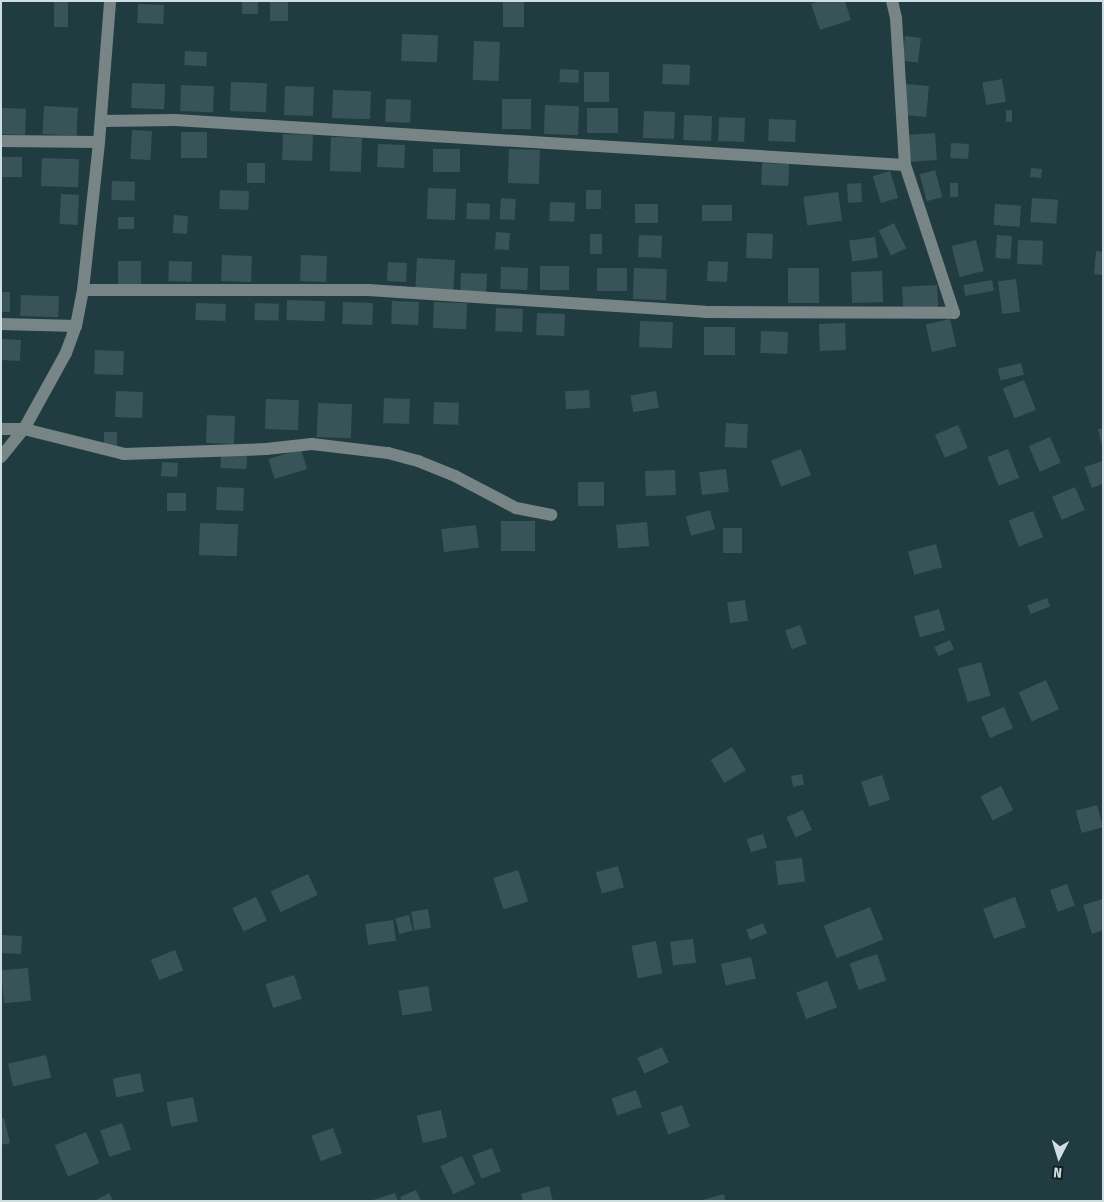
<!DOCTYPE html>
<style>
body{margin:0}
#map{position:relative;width:1104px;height:1202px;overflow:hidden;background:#203c41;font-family:"Fira Sans Condensed",sans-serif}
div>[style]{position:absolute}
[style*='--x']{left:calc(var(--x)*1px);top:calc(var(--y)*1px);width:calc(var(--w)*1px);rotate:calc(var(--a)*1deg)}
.building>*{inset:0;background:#385459;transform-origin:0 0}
.minor>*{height:12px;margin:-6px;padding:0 6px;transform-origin:6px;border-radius:6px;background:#788587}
span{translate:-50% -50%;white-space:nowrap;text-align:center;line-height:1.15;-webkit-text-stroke:4px #142023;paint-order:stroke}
.frame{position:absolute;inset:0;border:2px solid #cfdee1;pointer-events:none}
.north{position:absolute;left:1034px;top:1132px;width:50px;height:50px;-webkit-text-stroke:4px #142023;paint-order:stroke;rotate:185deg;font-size:14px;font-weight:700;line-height:20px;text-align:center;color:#cfdee1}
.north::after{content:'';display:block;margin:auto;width:18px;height:22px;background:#cfdee1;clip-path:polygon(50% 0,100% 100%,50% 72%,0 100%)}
</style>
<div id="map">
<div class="building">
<div style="left:54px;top:1px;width:14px;height:26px"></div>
<div style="left:242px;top:1px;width:16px;height:13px"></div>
<div style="left:270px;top:1px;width:18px;height:20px"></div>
<div style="left:503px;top:1px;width:21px;height:26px"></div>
<div style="clip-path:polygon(820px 1px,845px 1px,851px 20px,820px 30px,811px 4px)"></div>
<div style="left:138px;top:4px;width:26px;height:19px;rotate:2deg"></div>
<div style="left:402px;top:34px;width:36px;height:27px;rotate:2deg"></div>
<div style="left:905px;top:36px;width:16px;height:25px;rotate:7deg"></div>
<div style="left:474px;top:41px;width:26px;height:39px;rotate:2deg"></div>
<div style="left:185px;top:51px;width:22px;height:14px;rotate:3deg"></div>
<div style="left:663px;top:64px;width:27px;height:20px;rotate:2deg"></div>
<div style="left:560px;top:69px;width:19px;height:13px;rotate:3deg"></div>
<div style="left:584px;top:72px;width:25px;height:30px"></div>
<div style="left:1002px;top:79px;width:23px;height:20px;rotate:80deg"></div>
<div style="left:231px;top:82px;width:36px;height:29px;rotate:2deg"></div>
<div style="left:132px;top:83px;width:33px;height:25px;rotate:2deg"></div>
<div style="left:906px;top:84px;width:23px;height:31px;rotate:5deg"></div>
<div style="left:181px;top:85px;width:33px;height:26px;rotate:2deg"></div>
<div style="left:285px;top:86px;width:29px;height:29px;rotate:2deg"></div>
<div style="left:333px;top:90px;width:38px;height:28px;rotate:2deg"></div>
<div style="left:386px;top:99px;width:25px;height:23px;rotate:2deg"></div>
<div style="left:502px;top:99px;width:29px;height:30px"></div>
<div style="left:545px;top:105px;width:34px;height:29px;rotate:2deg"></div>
<div style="left:44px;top:106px;width:34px;height:28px;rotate:3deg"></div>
<div style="left:1px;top:108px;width:25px;height:26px;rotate:2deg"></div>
<div style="left:587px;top:108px;width:31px;height:25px"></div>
<div style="left:1006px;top:110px;width:6px;height:12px"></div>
<div style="left:644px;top:111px;width:31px;height:27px;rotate:2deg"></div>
<div style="left:684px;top:115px;width:28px;height:25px;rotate:2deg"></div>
<div style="left:719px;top:117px;width:26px;height:24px;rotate:2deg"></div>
<div style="left:769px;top:119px;width:27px;height:22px;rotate:2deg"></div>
<div style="left:132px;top:130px;width:20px;height:29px;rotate:3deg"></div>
<div style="left:181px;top:132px;width:26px;height:26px"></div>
<div style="left:935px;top:133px;width:27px;height:30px;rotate:86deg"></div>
<div style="left:283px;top:134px;width:30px;height:26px;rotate:2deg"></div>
<div style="left:331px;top:137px;width:31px;height:34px;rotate:2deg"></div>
<div style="left:951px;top:143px;width:18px;height:15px;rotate:3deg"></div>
<div style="left:378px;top:144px;width:27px;height:23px;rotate:2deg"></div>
<div style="left:433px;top:149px;width:27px;height:23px"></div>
<div style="left:509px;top:149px;width:31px;height:34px;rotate:2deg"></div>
<div style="left:1px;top:157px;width:21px;height:20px"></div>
<div style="left:42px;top:158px;width:37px;height:28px;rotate:2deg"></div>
<div style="left:247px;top:163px;width:18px;height:20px"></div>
<div style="left:762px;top:163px;width:27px;height:22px;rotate:2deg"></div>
<div style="left:1031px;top:168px;width:11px;height:9px;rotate:5deg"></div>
<div style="left:935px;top:170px;width:28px;height:16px;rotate:75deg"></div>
<div style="left:890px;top:171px;width:28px;height:18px;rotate:73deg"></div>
<div style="left:112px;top:181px;width:23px;height:19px;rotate:2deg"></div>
<div style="left:861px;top:183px;width:19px;height:14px;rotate:87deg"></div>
<div style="left:950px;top:183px;width:8px;height:14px"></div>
<div style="left:428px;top:188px;width:28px;height:31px;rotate:2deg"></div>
<div style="left:220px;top:190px;width:29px;height:19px;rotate:2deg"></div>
<div style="left:586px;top:190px;width:15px;height:19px"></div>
<div style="left:838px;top:192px;width:29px;height:35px;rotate:82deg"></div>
<div style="left:61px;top:194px;width:18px;height:30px;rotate:3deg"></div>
<div style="left:501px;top:198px;width:15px;height:21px;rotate:4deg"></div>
<div style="left:1032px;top:198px;width:26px;height:24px;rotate:4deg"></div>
<div style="left:550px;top:202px;width:25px;height:19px;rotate:2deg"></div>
<div style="left:467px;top:203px;width:23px;height:16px;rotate:2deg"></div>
<div style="left:635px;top:204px;width:23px;height:19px"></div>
<div style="left:995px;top:204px;width:26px;height:21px;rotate:4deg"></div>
<div style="left:702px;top:205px;width:30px;height:16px"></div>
<div style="left:174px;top:215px;width:14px;height:18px;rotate:4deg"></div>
<div style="left:118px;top:217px;width:16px;height:12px"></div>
<div style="left:894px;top:223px;width:28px;height:17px;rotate:64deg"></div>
<div style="left:496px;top:232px;width:14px;height:17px;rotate:4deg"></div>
<div style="left:747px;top:233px;width:26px;height:25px;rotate:2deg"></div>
<div style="left:590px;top:234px;width:12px;height:20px"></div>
<div style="left:639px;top:235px;width:23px;height:22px;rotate:2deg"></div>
<div style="left:997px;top:235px;width:15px;height:23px;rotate:4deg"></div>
<div style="left:875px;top:237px;width:21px;height:26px;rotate:82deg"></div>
<div style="left:976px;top:240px;width:32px;height:25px;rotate:76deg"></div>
<div style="left:1018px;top:240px;width:25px;height:24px;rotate:2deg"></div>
<div style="clip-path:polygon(1096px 251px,1103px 252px,1103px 275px,1094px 274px)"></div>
<div style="left:222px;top:255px;width:30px;height:26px;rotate:2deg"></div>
<div style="left:301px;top:255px;width:26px;height:26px;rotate:2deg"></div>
<div style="left:417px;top:258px;width:38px;height:31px;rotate:3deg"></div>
<div style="left:118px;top:261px;width:23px;height:23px"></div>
<div style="left:169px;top:261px;width:23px;height:20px;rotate:2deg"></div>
<div style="left:708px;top:261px;width:20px;height:20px;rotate:3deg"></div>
<div style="left:388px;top:262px;width:19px;height:19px;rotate:3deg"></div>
<div style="left:540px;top:266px;width:29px;height:24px"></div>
<div style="left:501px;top:267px;width:27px;height:22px;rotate:2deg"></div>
<div style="left:597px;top:268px;width:30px;height:23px"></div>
<div style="left:634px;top:268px;width:33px;height:31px;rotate:2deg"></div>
<div style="left:788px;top:268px;width:31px;height:35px"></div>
<div style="left:882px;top:271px;width:31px;height:31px;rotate:88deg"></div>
<div style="left:461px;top:273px;width:26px;height:19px;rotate:2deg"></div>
<div style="left:1016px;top:279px;width:33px;height:18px;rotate:83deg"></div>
<div style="left:992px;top:280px;width:11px;height:29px;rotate:80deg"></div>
<div style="left:937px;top:285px;width:22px;height:35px;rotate:87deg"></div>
<div style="left:1px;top:292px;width:9px;height:20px"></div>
<div style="left:21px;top:295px;width:38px;height:21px;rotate:2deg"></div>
<div style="left:287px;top:300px;width:38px;height:20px;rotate:2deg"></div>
<div style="left:392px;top:301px;width:27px;height:23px;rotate:2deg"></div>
<div style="left:343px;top:302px;width:30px;height:22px;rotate:2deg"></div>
<div style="left:434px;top:302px;width:33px;height:26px;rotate:2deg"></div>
<div style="left:196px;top:303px;width:30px;height:17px;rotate:2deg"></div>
<div style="left:255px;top:303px;width:24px;height:17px;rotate:2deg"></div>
<div style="left:496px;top:308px;width:27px;height:23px;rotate:2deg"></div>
<div style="left:537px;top:313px;width:28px;height:22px;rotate:2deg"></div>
<div style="left:950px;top:319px;width:28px;height:25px;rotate:77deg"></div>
<div style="left:640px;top:321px;width:33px;height:26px;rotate:2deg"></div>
<div style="left:845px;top:323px;width:27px;height:26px;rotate:88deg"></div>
<div style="left:704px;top:327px;width:31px;height:28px"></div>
<div style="left:761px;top:331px;width:27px;height:22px;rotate:2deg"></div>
<div style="left:1px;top:339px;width:20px;height:21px;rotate:3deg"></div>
<div style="left:95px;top:350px;width:29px;height:24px;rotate:2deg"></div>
<div style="left:1021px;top:363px;width:12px;height:24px;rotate:76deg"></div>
<div style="left:1024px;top:380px;width:32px;height:23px;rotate:68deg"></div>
<div style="left:589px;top:390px;width:18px;height:24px;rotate:87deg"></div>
<div style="left:116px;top:391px;width:27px;height:26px;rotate:2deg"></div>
<div style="left:656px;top:391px;width:17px;height:26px;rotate:80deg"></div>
<div style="left:384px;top:398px;width:26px;height:25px;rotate:2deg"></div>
<div style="left:266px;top:399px;width:33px;height:30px;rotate:2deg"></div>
<div style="left:434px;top:402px;width:25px;height:22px;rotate:2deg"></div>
<div style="left:318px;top:403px;width:34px;height:34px;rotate:2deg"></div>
<div style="left:207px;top:415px;width:28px;height:28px;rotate:2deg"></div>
<div style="left:726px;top:423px;width:22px;height:24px;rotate:3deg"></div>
<div style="left:958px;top:425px;width:25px;height:25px;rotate:67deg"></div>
<div style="clip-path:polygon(1103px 428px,1103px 446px,1102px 446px,1098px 429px)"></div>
<div style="left:104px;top:432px;width:13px;height:14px"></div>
<div style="left:1050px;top:437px;width:28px;height:23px;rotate:67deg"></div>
<div style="left:301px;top:449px;width:21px;height:34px;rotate:73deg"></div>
<div style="left:801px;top:449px;width:28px;height:32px;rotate:69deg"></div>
<div style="left:1008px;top:449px;width:31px;height:22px;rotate:69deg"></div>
<div style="left:221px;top:454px;width:26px;height:14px;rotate:2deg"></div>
<div style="clip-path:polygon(1103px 461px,1103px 484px,1092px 488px,1084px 467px)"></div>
<div style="left:162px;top:462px;width:16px;height:14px;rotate:4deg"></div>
<div style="left:726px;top:469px;width:23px;height:27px;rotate:83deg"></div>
<div style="left:675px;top:470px;width:25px;height:30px;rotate:88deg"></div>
<div style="left:578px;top:482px;width:26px;height:24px"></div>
<div style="left:217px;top:487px;width:27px;height:23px;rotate:2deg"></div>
<div style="left:1075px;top:487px;width:25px;height:25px;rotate:67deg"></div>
<div style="left:167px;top:493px;width:19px;height:18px"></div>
<div style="left:710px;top:510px;width:20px;height:25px;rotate:75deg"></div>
<div style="left:1033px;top:511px;width:28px;height:26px;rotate:69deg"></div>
<div style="left:535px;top:521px;width:30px;height:34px;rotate:90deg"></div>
<div style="left:647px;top:522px;width:24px;height:31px;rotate:85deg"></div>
<div style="left:200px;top:523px;width:38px;height:32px;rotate:2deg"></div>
<div style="left:476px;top:525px;width:23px;height:35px;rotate:83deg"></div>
<div style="left:723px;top:528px;width:19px;height:25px"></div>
<div style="left:936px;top:544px;width:24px;height:29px;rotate:75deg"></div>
<div style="left:1047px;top:598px;width:9px;height:21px;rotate:69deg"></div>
<div style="left:745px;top:600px;width:21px;height:18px;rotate:82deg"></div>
<div style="left:939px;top:609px;width:22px;height:26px;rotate:74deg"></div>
<div style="left:800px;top:625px;width:20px;height:16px;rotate:70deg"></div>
<div style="left:950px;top:640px;width:10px;height:17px;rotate:66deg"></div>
<div style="left:981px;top:662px;width:35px;height:24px;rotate:74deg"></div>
<div style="left:1046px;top:680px;width:32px;height:30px;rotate:66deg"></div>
<div style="left:1004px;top:707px;width:23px;height:25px;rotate:67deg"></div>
<div style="left:732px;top:747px;width:27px;height:25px;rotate:59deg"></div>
<div style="left:802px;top:774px;width:11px;height:11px;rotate:80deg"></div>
<div style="left:882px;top:775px;width:26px;height:22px;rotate:72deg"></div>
<div style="left:1001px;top:786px;width:27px;height:23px;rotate:63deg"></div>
<div style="left:1097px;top:805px;width:23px;height:22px;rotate:75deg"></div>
<div style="left:803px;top:810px;width:22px;height:18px;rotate:66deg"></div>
<div style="left:763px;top:834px;width:14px;height:17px;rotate:73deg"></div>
<div style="left:802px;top:858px;width:24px;height:27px;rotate:83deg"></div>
<div style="left:618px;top:866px;width:22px;height:23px;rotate:74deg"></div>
<div style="left:518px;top:870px;width:33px;height:26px;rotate:72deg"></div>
<div style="left:308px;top:874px;width:23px;height:41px;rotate:65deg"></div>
<div style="left:1067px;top:884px;width:23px;height:18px;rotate:70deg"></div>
<div style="left:256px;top:897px;width:26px;height:26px;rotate:65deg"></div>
<div style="left:1015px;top:897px;width:32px;height:34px;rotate:70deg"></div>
<div style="clip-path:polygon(1103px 899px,1103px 930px,1092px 934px,1083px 905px)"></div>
<div style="left:870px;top:907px;width:35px;height:50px;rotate:68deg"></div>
<div style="left:428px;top:909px;width:19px;height:17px;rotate:81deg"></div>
<div style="left:409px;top:915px;width:16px;height:14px;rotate:76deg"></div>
<div style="left:393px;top:920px;width:21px;height:28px;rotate:82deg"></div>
<div style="left:763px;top:923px;width:11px;height:18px;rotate:68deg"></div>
<div style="left:1px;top:935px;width:21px;height:18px;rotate:3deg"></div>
<div style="left:693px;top:939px;width:24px;height:23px;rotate:83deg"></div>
<div style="left:656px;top:941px;width:33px;height:25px;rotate:79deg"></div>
<div style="left:175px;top:950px;width:22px;height:26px;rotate:68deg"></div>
<div style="left:877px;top:954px;width:28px;height:29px;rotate:71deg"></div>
<div style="left:751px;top:957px;width:22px;height:31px;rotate:77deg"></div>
<div style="left:28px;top:968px;width:33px;height:27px;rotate:85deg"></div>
<div style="left:294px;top:975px;width:25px;height:30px;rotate:72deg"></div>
<div style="left:827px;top:981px;width:28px;height:33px;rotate:69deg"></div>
<div style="left:428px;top:986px;width:25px;height:30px;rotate:81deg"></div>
<div style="left:662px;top:1047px;width:17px;height:27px;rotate:66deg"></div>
<div style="left:46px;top:1055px;width:23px;height:39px;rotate:77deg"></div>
<div style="left:140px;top:1073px;width:19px;height:28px;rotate:78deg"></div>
<div style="left:636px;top:1090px;width:18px;height:26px;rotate:71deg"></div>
<div style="left:193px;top:1097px;width:25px;height:27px;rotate:79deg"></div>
<div style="left:682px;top:1105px;width:23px;height:23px;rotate:70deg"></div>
<div style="left:441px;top:1110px;width:28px;height:25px;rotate:77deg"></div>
<div style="clip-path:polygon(4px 1118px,10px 1143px,1px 1145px,1px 1119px)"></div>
<div style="left:122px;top:1123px;width:28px;height:23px;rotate:71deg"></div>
<div style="left:333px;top:1128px;width:27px;height:23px;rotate:70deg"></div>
<div style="left:86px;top:1132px;width:34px;height:34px;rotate:67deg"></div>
<div style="left:492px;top:1148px;width:25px;height:21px;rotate:69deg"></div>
<div style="left:462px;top:1156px;width:31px;height:24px;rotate:65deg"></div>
<div style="clip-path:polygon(549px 1186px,553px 1201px,523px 1201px,521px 1194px)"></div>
<div style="clip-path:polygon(416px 1190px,421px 1201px,402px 1201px,400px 1197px)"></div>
<div style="clip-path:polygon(109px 1193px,113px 1201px,94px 1201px)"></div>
<div style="clip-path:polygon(395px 1193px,398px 1201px,373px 1201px,373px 1200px)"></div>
<div style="clip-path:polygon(724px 1194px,725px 1201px,702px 1201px,702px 1200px)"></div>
</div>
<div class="minor">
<div style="--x:101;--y:121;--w:74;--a:-0.8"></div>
<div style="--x:175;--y:120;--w:731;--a:3.53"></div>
<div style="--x:1;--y:141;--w:98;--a:0.6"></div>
<div style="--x:83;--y:290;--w:285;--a:0"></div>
<div style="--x:368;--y:290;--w:338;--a:3.7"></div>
<div style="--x:705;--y:312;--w:249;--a:0.2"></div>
<div style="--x:954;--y:313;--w:156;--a:-108.3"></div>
<div style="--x:905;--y:165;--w:147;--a:-93.5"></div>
<div style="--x:896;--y:18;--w:17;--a:-103"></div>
<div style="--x:1;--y:324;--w:75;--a:1.5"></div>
<div style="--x:1;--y:429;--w:23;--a:0"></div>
<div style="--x:24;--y:429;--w:103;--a:14"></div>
<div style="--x:124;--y:454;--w:142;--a:-2"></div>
<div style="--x:266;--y:449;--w:46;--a:-6.2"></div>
<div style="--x:312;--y:444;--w:77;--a:6.8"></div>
<div style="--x:388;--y:453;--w:31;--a:15"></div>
<div style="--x:418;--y:461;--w:40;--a:22"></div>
<div style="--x:455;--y:476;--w:69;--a:27.7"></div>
<div style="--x:516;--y:508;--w:36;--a:11"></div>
<div style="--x:1;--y:457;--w:36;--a:-51"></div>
<div style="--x:24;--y:429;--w:87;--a:-61.1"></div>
<div style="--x:66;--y:353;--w:29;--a:-70"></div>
<div style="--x:76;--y:326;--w:37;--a:-79"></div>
<div style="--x:83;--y:290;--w:149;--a:-83.8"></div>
<div style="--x:99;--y:142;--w:141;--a:-85.5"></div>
</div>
<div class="frame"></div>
<div class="north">N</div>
</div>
